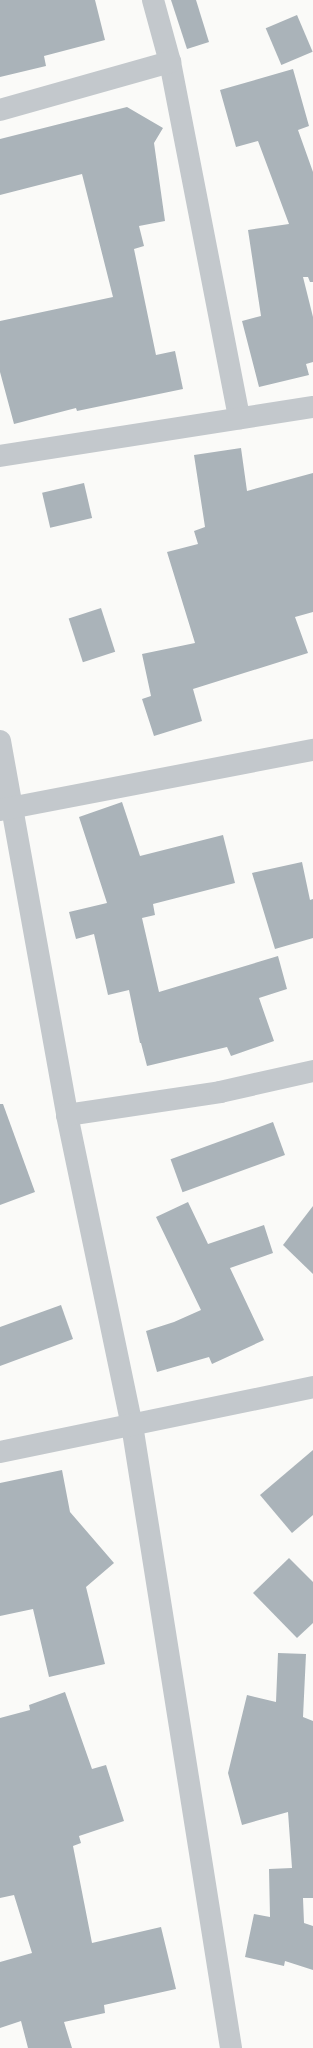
<!DOCTYPE html>
<style>
body{margin:0}
#map{position:relative;width:313px;height:2048px;overflow:hidden;background:#fafaf8;font-family:Quicksand,sans-serif}
div>[style]{position:absolute}
[style*='--x']{left:calc(var(--x)*1px);top:calc(var(--y)*1px);width:calc(var(--w)*1px);rotate:calc(var(--a)*1deg)}
.building>*{inset:0;background:#aab3b9;transform-origin:0 0}
.minor>*{height:22px;margin:-11px;padding:0 11px;transform-origin:11px;border-radius:11px;background:#c3c8cc}
span{translate:-50% -50%;white-space:nowrap;text-align:center;line-height:1.15;-webkit-text-stroke:4px #fff;paint-order:stroke}
</style>
<div id="map">
<div class="building">
<div style="clip-path:polygon(0 0,95px 0,105px 40px,44px 56px,46px 66px,0 77px)"></div>
<div style="clip-path:polygon(171px 0,196px 0,209px 42px,187px 49px)"></div>
<div style="left:297px;top:15px;width:40px;height:34px;rotate:67deg"></div>
<div style="clip-path:polygon(293px 69px,309px 126px,298px 130px,313px 172px,313px 282px,310px 282px,308px 277px,303px 277px,313px 317px,313px 362px,306px 364px,309px 375px,259px 387px,242px 321px,261px 316px,248px 230px,289px 224px,258px 141px,236px 147px,220px 90px)"></div>
<div style="clip-path:polygon(127px 107px,163px 128px,154px 143px,165px 221px,139px 226px,144px 246px,134px 249px,156px 355px,175px 351px,183px 389px,77px 411px,76px 408px,14px 424px,0 372px,0 321px,113px 297px,82px 174px,0 195px,0 139px)"></div>
<div style="clip-path:polygon(241px 448px,247px 491px,313px 473px,313px 612px,295px 617px,308px 653px,193px 689px,202px 721px,154px 736px,142px 699px,151px 696px,142px 654px,195px 643px,167px 552px,198px 544px,194px 531px,205px 527px,194px 455px)"></div>
<div style="left:84px;top:483px;width:36px;height:43px;rotate:77deg"></div>
<div style="left:101px;top:608px;width:46px;height:34px;rotate:72deg"></div>
<div style="clip-path:polygon(122px 802px,140px 856px,223px 835px,235px 883px,153px 904px,155px 915px,142px 918px,159px 992px,278px 956px,287px 989px,259px 998px,274px 1041px,231px 1056px,227px 1047px,147px 1066px,141px 1043px,140px 1043px,129px 990px,108px 995px,94px 934px,76px 939px,69px 912px,107px 903px,79px 817px)"></div>
<div style="clip-path:polygon(302px 862px,310px 900px,313px 899px,313px 938px,275px 949px,252px 873px)"></div>
<div style="clip-path:polygon(0 1104px,3px 1104px,35px 1192px,0 1205px)"></div>
<div style="left:273px;top:1122px;width:35px;height:109px;rotate:70deg"></div>
<div style="clip-path:polygon(188px 1202px,208px 1244px,264px 1225px,273px 1253px,230px 1268px,264px 1340px,212px 1364px,209px 1357px,157px 1372px,146px 1331px,174px 1322px,201px 1310px,156px 1217px)"></div>
<div style="clip-path:polygon(313px 1206px,313px 1274px,283px 1245px)"></div>
<div style="clip-path:polygon(61px 1305px,73px 1339px,0 1366px,0 1327px)"></div>
<div style="clip-path:polygon(313px 1450px,313px 1515px,292px 1533px,260px 1495px)"></div>
<div style="clip-path:polygon(62px 1470px,70px 1512px,114px 1563px,86px 1587px,105px 1664px,49px 1677px,33px 1609px,0 1616px,0 1483px)"></div>
<div style="clip-path:polygon(289px 1558px,313px 1582px,313px 1623px,297px 1638px,253px 1593px)"></div>
<div style="clip-path:polygon(278px 1653px,306px 1654px,303px 1717px,313px 1721px,313px 1898px,303px 1898px,304px 1923px,313px 1926px,313px 1970px,285px 1961px,284px 1966px,245px 1957px,254px 1914px,270px 1917px,269px 1869px,292px 1868px,288px 1812px,242px 1825px,228px 1773px,247px 1695px,276px 1702px)"></div>
<div style="clip-path:polygon(65px 1692px,92px 1769px,106px 1765px,124px 1821px,79px 1836px,81px 1843px,73px 1846px,92px 1943px,161px 1927px,176px 1989px,104px 2005px,105px 2013px,64px 2022px,72px 2048px,28px 2048px,21px 2021px,0 2028px,0 1962px,32px 1953px,14px 1895px,0 1898px,0 1718px,30px 1710px,29px 1705px)"></div>
</div>
<div class="minor">
<div style="--x:153;--y:0;--w:64;--a:74.7"></div>
<div style="--x:170;--y:62;--w:363;--a:79"></div>
<div style="--x:0;--y:110;--w:177;--a:-15.8"></div>
<div style="--x:0;--y:456;--w:317;--a:-8.9"></div>
<div style="--x:0;--y:741;--w:380;--a:79.8"></div>
<div style="--x:67;--y:1115;--w:317;--a:78.2"></div>
<div style="--x:132;--y:1425;--w:631;--a:80.97"></div>
<div style="--x:0;--y:810;--w:319;--a:-10.9"></div>
<div style="--x:67;--y:1115;--w:155;--a:-8.5"></div>
<div style="--x:220;--y:1092;--w:95;--a:-12.7"></div>
<div style="--x:0;--y:1452;--w:320;--a:-11.7"></div>
</div>
</div>
